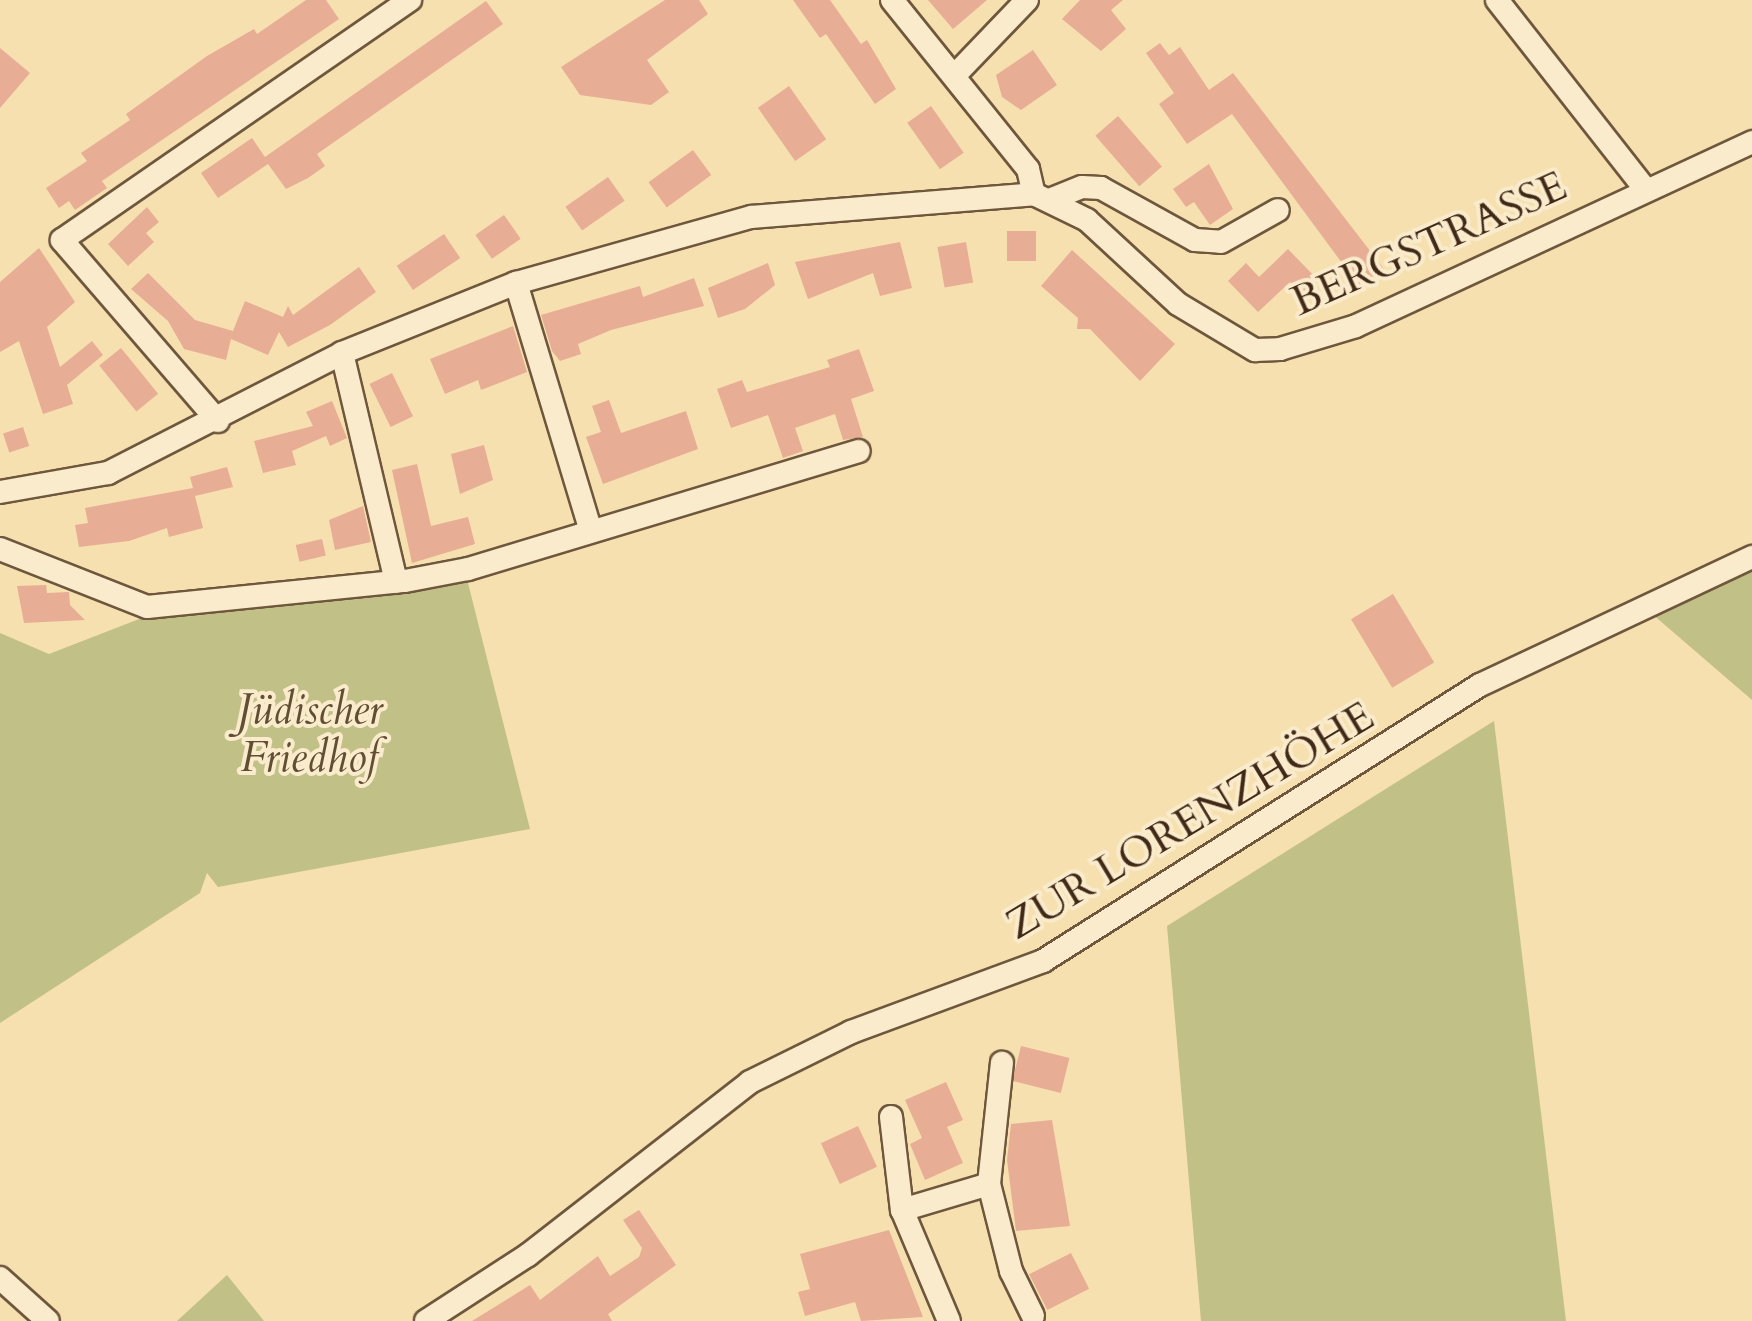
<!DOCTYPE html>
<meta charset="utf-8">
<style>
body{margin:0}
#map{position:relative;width:1752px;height:1321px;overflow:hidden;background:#f6e0af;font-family:Cardo,serif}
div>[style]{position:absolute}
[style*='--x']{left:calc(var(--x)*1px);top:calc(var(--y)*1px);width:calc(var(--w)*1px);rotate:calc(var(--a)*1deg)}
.green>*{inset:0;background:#c1c187}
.building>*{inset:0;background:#e8ad95;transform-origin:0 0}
.roads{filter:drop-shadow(2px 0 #6e573d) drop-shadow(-2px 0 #6e573d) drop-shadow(0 2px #6e573d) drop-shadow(0 -2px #6e573d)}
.street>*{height:22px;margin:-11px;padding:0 11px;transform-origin:11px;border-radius:11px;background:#f9ebcb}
span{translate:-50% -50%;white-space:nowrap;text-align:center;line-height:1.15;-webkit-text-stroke:8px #f9ebcb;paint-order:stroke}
.street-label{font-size:42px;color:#412917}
.park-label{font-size:42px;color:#614f33;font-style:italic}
</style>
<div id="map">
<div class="green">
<div style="clip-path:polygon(1752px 556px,1752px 700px,1644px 607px)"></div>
<div style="clip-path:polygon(467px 579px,530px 829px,218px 887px,207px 873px,200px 893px,0 1023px,0 633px,49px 654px,152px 614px,340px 599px)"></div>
<div style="clip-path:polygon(1494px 721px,1566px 1321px,1201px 1321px,1167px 926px)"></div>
<div style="clip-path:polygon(227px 1275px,264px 1321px,177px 1321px)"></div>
</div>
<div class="building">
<div style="clip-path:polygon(306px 0,326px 0,339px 19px,102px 181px,107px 188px,75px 210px,69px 201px,59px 208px,46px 188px,87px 161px,81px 153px,130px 120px,126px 114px,207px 56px,254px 29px,257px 34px)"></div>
<div style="clip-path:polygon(665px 0,699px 0,708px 14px,647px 60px,669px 92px,651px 105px,580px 95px,561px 67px)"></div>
<div style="clip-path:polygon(793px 0,830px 0,861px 44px,867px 40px,896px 89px,875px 104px,826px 34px,820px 38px)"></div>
<div style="clip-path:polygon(928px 0,987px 0,953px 29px)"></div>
<div style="clip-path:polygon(1080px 0,1123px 0,1111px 10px,1126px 29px,1101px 51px,1062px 19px)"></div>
<div style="clip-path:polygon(486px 1px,503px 24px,317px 154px,325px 166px,308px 178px,286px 189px,268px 164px,218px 198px,201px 173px,252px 138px,265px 157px)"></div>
<div style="clip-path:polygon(1160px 43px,1169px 55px,1180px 47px,1209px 90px,1233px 73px,1384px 269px,1359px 286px,1232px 114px,1187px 144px,1159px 104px,1174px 93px,1146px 53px)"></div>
<div style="clip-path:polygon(0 48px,30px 73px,0 108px)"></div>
<div style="clip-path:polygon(1033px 50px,1057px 85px,1021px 110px,1002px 97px,996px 75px)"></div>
<div style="left:789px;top:86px;width:65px;height:38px;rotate:55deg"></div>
<div style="left:931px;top:106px;width:57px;height:29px;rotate:55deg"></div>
<div style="left:1118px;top:116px;width:67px;height:30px;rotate:49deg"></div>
<div style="left:693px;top:150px;width:31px;height:55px;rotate:54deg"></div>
<div style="clip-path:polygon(1209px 164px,1233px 209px,1210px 225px,1194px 202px,1186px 207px,1173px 189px)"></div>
<div style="left:608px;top:177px;width:29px;height:52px;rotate:55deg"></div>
<div style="clip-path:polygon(147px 207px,159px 222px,146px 233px,154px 242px,128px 266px,108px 244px)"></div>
<div style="left:504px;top:215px;width:29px;height:35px;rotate:55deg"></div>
<div style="left:1007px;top:231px;width:29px;height:30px"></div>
<div style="left:444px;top:234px;width:29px;height:57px;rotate:56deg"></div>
<div style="clip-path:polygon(900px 242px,912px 288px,880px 296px,873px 273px,808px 299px,795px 262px)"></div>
<div style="left:966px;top:242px;width:41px;height:29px;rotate:80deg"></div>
<div style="clip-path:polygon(39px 248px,75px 302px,47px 327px,60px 367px,92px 341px,103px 355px,67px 385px,73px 404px,43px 414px,19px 341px,0 352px,0 282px)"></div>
<div style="clip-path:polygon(1288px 249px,1318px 280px,1302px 294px,1290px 282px,1258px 312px,1228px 281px,1246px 263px,1259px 277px)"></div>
<div style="clip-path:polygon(1072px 250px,1175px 344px,1140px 381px,1090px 329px,1077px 329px,1078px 318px,1041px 286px)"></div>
<div style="clip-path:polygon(768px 263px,775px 285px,745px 309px,718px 318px,708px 288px)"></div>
<div style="clip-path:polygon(359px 267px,376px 292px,330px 325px,288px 347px,279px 332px,268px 355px,231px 339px,226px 360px,184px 349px,168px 321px,131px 289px,148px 273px,195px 320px,233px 331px,245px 301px,283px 317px,288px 306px,293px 315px)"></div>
<div style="clip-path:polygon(694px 278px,704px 306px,611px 330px,578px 344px,581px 354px,560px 361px,552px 351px,541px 315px,640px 286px,643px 297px)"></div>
<div style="clip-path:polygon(513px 326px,527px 372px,481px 390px,478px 380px,445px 394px,430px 359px)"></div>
<div style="left:121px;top:348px;width:59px;height:28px;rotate:51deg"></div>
<div style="clip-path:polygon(859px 349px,874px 391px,851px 399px,863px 437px,843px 440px,835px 414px,795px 428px,803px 451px,783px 458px,768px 415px,731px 428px,717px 389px,742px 380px,747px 392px,830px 367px,827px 360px)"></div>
<div style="left:392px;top:373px;width:48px;height:25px;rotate:64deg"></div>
<div style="clip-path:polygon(609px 400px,621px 433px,686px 411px,698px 449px,603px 484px,586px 437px,601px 432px,592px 406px)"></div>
<div style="clip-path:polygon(332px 401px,347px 438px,330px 446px,326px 436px,292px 451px,296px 465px,263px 473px,254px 441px,313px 426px,306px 412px)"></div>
<div style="left:23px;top:427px;width:20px;height:21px;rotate:72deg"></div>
<div style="clip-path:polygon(484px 445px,493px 480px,460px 494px,451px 454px)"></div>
<div style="clip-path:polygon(417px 464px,431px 526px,468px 517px,475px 544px,412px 563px,392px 470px)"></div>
<div style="clip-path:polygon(227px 467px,233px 487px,195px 496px,203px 528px,169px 537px,167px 528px,129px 541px,79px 547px,75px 525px,88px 523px,85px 508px,193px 488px,190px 477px)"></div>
<div style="clip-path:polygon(363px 506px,371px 542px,335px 550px,329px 520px)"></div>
<div style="left:322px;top:539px;width:17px;height:27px;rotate:77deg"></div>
<div style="clip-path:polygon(46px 585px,47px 593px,69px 592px,70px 605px,85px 620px,24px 623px,17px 586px)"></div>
<div style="left:1393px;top:594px;width:80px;height:49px;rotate:59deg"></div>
<div style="left:1021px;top:1046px;width:50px;height:36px;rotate:14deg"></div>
<div style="clip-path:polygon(946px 1082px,963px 1120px,947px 1127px,963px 1163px,925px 1180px,910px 1144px,922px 1138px,905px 1100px)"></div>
<div style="clip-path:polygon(1052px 1120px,1070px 1226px,1016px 1231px,1007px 1160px,1011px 1124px)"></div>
<div style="left:858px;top:1126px;width:45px;height:41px;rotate:65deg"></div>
<div style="clip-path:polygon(639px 1210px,676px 1265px,608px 1314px,612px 1321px,472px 1321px,530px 1285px,540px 1300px,598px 1256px,610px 1276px,639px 1257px,642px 1248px,623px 1220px)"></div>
<div style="clip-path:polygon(889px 1230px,923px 1317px,861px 1321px,855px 1302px,805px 1316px,798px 1292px,810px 1289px,800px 1254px)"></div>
<div style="left:1071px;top:1253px;width:40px;height:47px;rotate:63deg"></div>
</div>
<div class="roads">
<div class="street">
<div style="--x:892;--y:0;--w:217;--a:51.2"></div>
<div style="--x:1028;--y:169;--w:26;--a:77"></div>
<div style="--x:1497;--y:0;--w:240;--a:51.9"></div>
<div style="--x:957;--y:73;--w:101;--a:-46.2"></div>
<div style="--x:1052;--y:199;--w:32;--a:-22"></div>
<div style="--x:1082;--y:187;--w:19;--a:3"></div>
<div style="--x:1101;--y:188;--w:107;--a:29"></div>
<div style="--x:1195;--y:240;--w:26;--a:4"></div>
<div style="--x:1221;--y:242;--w:65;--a:-29.3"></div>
<div style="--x:516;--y:283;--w:256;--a:73.2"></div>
<div style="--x:342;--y:353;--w:235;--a:76.7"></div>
<div style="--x:218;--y:421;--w:239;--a:-130.8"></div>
<div style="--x:62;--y:240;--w:423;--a:-34.6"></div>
<div style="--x:0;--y:492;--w:110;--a:-10"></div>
<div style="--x:108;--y:473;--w:263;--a:-27.1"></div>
<div style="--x:342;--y:353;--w:188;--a:-21.9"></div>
<div style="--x:516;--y:283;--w:244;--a:-15.7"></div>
<div style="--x:751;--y:217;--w:284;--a:-4.6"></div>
<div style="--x:1034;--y:194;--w:59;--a:26.1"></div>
<div style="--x:1087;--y:220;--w:124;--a:42.7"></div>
<div style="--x:1178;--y:304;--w:90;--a:30.9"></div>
<div style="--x:1255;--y:350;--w:25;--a:-2"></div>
<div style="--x:1280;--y:349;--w:79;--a:-16.8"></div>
<div style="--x:1356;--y:326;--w:437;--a:-24.9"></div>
<div style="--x:0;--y:549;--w:158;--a:21.5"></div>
<div style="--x:147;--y:607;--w:259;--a:-5.8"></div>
<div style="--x:405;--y:581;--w:64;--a:-10.8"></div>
<div style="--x:468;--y:569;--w:408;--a:-16.8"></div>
<div style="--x:891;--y:1117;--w:94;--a:83.3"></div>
<div style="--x:989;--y:1184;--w:122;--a:-83.9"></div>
<div style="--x:0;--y:1278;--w:64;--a:41.9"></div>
<div style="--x:426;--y:1321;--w:121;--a:-32.9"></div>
<div style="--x:528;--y:1255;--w:281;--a:-37.9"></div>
<div style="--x:750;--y:1082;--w:113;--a:-26.3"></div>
<div style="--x:851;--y:1032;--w:205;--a:-20.3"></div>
<div style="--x:1043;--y:961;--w:517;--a:-32.28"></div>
<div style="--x:1480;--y:685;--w:301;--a:-25.2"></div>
<div style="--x:949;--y:1321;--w:121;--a:-112.9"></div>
<div style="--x:902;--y:1210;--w:91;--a:-16.6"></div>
<div style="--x:989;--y:1184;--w:90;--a:75.8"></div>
<div style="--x:1011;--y:1271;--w:50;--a:63.9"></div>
</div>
</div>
<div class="street-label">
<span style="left:1429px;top:244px;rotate:-24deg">BERGSTRASSE</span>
<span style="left:1190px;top:821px;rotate:-31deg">ZUR LORENZHÖHE</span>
</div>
<div class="park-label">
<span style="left:310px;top:734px">Jüdischer<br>Friedhof</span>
</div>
</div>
